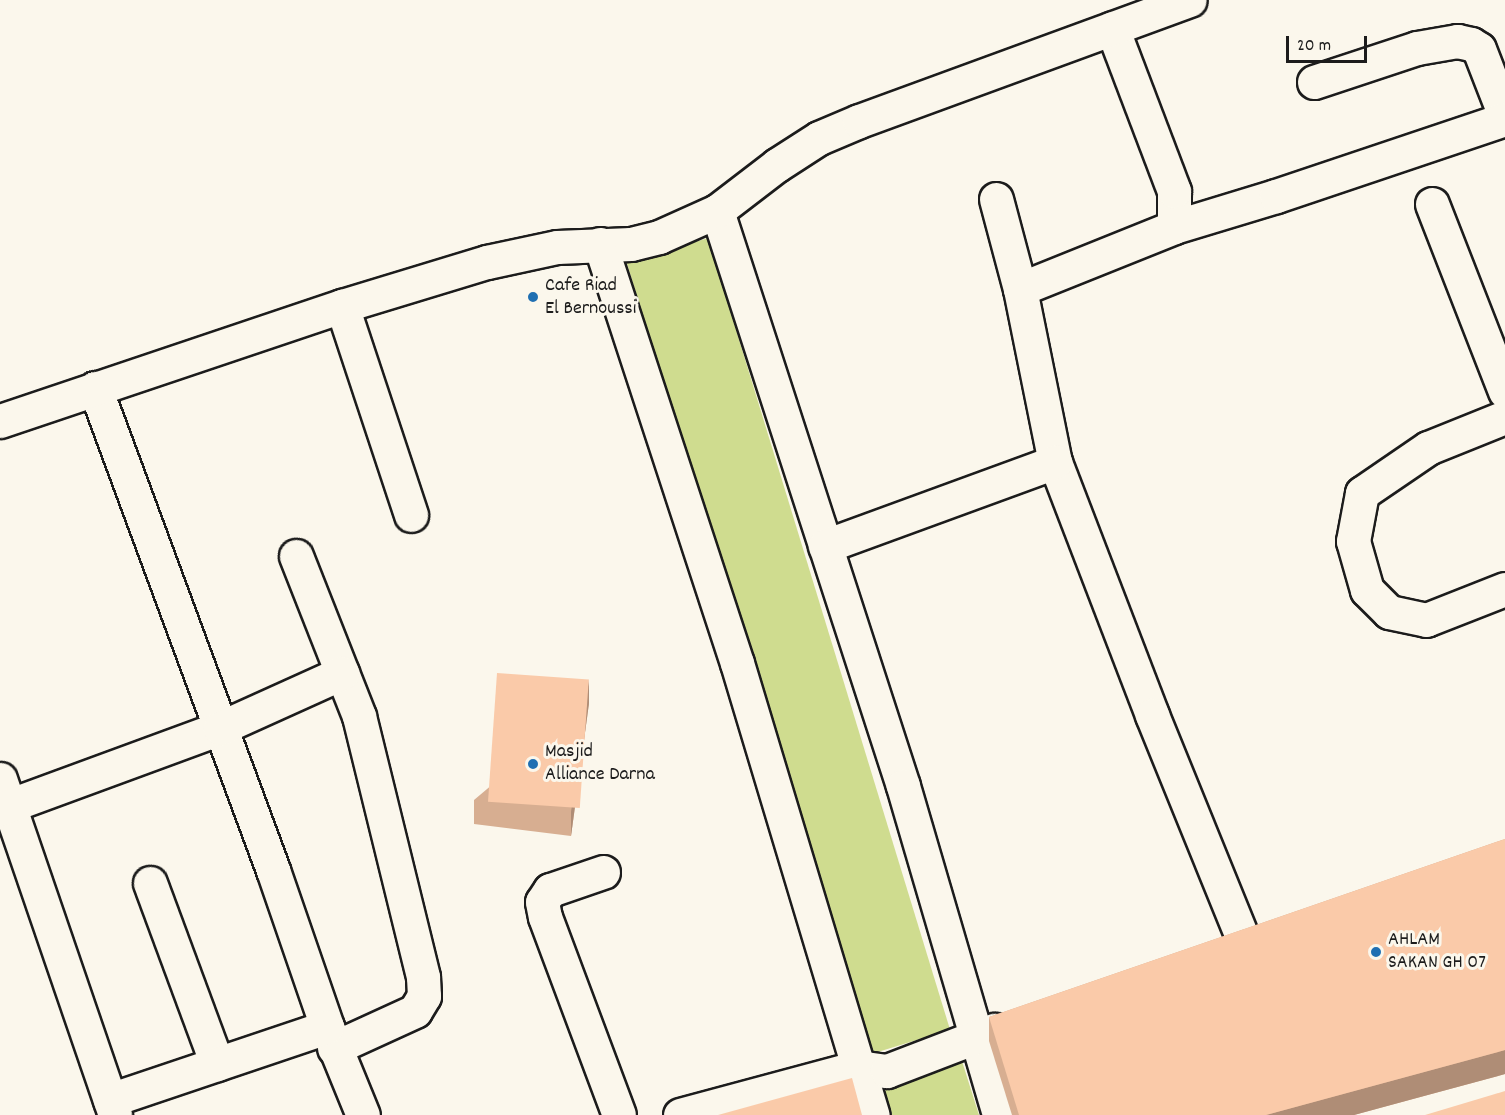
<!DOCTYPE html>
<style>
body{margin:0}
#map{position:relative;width:1505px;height:1115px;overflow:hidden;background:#fbf7ec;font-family:Dekko,sans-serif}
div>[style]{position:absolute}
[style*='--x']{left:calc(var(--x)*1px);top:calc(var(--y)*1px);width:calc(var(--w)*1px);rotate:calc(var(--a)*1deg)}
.green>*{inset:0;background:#cfdc8f;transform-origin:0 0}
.roads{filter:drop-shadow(2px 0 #1c1c1c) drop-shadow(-2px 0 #1c1c1c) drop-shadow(0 2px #1c1c1c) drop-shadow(0 -2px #1c1c1c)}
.minor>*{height:33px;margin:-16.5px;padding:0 16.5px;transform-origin:16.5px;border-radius:16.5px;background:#fbf7ec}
.wall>*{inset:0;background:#d7ae91}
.shaded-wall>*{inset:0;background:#af8d76}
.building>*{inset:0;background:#facaa9;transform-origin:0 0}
.dots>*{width:16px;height:16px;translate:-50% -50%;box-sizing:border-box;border:3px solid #fbf7ec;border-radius:50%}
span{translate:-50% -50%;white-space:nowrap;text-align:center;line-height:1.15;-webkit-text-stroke:6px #fbf7ec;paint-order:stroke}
.poi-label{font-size:20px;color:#1c1c1c}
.left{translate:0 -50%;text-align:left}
.scale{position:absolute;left:1286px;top:36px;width:81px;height:27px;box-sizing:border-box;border:3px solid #1c1c1c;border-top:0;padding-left:8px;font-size:18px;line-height:21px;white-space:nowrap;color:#1c1c1c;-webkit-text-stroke:4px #fbf7ec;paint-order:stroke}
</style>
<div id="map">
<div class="green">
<div style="left:708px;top:238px;width:828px;height:85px;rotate:73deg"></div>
<div style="clip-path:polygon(961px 1058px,979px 1115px,892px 1115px,884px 1091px)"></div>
</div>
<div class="roads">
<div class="minor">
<div style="--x:1314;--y:82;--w:108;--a:-18.3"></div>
<div style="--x:1417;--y:48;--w:41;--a:-9.9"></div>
<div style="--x:1457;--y:41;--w:14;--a:12"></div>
<div style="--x:1471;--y:44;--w:9;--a:32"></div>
<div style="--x:1479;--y:49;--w:72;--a:68.8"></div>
<div style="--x:996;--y:199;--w:93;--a:75.1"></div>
<div style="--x:1020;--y:289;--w:177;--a:78.6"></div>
<div style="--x:1055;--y:462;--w:271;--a:69"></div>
<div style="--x:1152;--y:715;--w:245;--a:67.9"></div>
<div style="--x:1432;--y:204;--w:201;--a:68.7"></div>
<div style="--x:717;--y:211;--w:604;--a:72.07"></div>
<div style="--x:903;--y:786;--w:343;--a:73.7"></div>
<div style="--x:1174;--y:227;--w:107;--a:-16.9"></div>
<div style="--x:1276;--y:196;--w:242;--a:-18.6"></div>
<div style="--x:600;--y:244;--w:441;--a:71.9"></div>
<div style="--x:737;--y:663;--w:472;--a:73.3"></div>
<div style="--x:1020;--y:289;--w:166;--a:-21.9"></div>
<div style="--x:1174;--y:227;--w:36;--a:-90"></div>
<div style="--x:1174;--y:191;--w:174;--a:-110.8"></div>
<div style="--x:342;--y:306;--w:220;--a:71.7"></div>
<div style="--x:95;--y:388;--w:514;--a:69.73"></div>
<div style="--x:273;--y:870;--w:166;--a:71"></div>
<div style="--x:327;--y:1027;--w:95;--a:67.8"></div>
<div style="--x:1505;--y:417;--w:83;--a:158.1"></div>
<div style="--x:1428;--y:448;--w:80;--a:145.7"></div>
<div style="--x:1362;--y:493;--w:49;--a:100.6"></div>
<div style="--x:1353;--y:541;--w:51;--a:74.1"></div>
<div style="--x:1367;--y:590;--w:31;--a:45"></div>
<div style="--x:1389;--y:612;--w:38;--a:12"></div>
<div style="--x:1426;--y:620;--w:85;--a:-21.4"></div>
<div style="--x:0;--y:421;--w:361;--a:-18.6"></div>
<div style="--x:342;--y:306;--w:152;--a:-16.9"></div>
<div style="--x:487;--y:262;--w:72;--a:-12.1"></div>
<div style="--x:557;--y:247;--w:74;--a:-2.3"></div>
<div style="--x:631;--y:244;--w:29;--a:-14"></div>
<div style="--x:659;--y:237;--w:64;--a:-24.1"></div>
<div style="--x:717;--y:211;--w:76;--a:-37.5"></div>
<div style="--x:777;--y:165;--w:50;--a:-32.7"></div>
<div style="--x:819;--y:138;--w:43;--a:-23"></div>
<div style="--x:859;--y:121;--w:352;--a:-20.1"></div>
<div style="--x:825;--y:546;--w:245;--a:-20.1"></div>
<div style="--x:296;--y:556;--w:172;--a:68.5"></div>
<div style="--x:359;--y:716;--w:269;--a:76.2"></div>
<div style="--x:423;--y:977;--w:19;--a:87"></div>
<div style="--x:424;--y:996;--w:17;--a:121"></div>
<div style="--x:415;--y:1011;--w:89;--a:155.4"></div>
<div style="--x:0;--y:779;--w:355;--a:71.1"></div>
<div style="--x:0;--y:809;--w:234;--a:-20.2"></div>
<div style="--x:220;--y:728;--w:134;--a:-24.3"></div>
<div style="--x:603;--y:872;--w:56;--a:161.2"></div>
<div style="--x:550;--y:890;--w:14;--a:124"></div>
<div style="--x:542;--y:902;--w:15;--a:79"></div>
<div style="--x:545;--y:917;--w:211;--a:69.5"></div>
<div style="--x:150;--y:883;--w:193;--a:69.7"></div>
<div style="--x:110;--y:1100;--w:229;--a:-18.6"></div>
<div style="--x:680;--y:1115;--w:184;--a:-15.1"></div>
<div style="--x:858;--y:1067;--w:29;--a:8"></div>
<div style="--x:887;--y:1071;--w:115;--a:-21"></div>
</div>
</div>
<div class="wall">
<div style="clip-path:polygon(589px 703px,571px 836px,474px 824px,474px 800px)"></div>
<div style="clip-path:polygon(1505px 839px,1505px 1074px,1354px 1115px,1012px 1115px,989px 1041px,989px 1017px)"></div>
</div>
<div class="shaded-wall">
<div style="clip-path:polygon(589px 679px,589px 703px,571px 836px,571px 812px)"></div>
<div style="clip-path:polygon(1505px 1050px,1505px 1074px,1354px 1115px,1266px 1115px)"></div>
</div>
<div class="building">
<div style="left:497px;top:673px;width:92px;height:129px;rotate:4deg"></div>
<div style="clip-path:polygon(1505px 839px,1505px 1050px,1266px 1115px,1019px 1115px,989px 1017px)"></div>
<div style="clip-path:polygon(852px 1078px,862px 1115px,718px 1115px)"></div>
<div style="clip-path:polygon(1505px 1091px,1505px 1115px,1425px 1115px)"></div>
</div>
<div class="dots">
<div style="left:533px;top:297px;background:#1f6fb2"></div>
<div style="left:533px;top:764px;background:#1f6fb2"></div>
<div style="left:1376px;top:952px;background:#1f6fb2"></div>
</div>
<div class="poi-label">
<span class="left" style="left:545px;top:298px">Cafe Riad<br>El Bernoussi</span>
<span class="left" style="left:545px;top:764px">Masjid<br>Alliance Darna</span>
<span class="left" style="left:1388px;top:952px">AHLAM<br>SAKAN GH 07</span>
</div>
<div class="scale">20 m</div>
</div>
